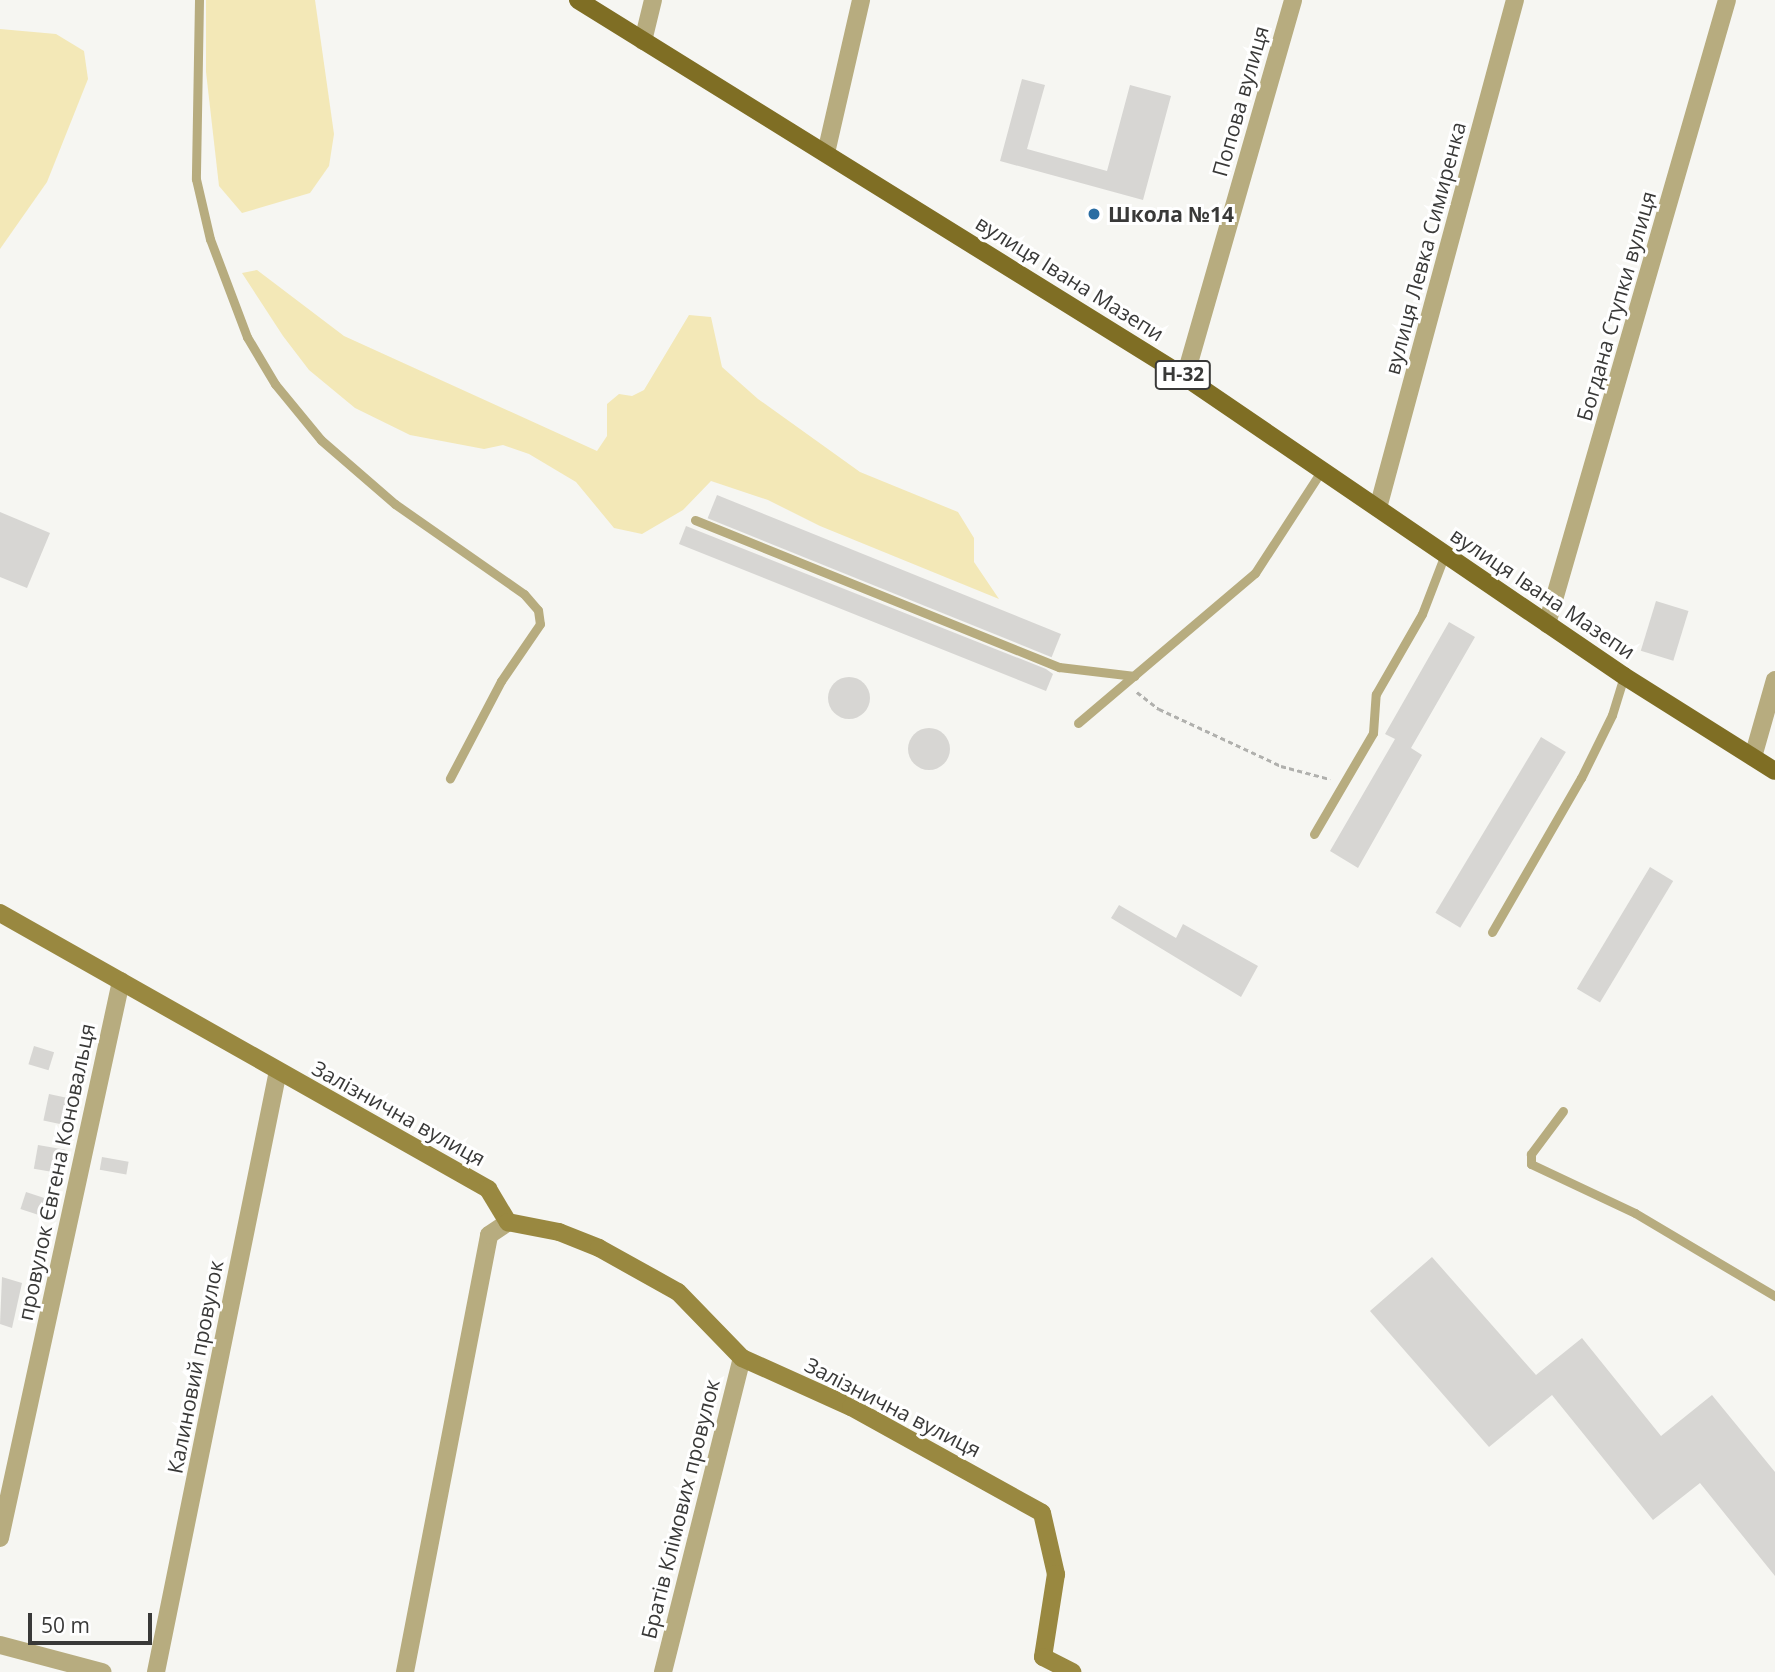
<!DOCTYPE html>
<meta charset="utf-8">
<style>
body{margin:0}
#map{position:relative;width:1775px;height:1672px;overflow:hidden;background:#f6f6f2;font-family:"Open Sans",sans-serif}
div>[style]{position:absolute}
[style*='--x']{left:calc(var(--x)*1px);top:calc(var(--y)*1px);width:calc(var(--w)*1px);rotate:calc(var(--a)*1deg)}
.green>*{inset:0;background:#f3e8b7}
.building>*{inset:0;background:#d7d6d3;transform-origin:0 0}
.round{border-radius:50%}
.path>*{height:2.5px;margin-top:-1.25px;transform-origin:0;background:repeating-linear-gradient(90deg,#b0b0ad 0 5px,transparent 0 8.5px)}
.lane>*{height:9px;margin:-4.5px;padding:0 4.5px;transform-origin:4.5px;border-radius:4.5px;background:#b7ac7f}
.street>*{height:18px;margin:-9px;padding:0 9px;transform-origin:9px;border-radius:9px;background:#b7ac7f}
.secondary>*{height:18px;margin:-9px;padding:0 9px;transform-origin:9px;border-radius:9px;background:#998840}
.primary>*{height:18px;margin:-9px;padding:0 9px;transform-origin:9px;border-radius:9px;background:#7f6e24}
.dots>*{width:19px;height:19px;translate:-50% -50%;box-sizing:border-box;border:4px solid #fff;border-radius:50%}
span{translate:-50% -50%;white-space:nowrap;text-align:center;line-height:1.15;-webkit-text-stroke:6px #fff;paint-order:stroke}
.shield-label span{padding:2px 5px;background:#fff;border:2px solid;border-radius:5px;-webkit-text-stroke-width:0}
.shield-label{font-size:19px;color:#393938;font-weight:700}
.street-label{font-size:21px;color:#393938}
.poi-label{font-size:21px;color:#393938;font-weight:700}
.left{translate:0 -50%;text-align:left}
.scale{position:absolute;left:28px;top:1613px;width:124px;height:32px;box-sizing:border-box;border:4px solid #393938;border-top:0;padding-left:9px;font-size:21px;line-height:24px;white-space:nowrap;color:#393938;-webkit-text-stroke:5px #fff;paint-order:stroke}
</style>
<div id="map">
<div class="green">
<div style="clip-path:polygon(206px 0,315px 0,334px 134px,329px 166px,310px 193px,242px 213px,219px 186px,206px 72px)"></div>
<div style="clip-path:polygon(0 29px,56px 34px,84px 51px,88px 79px,47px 182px,0 249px)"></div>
<div style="clip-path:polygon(257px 270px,344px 336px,597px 451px,607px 436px,607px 404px,619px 394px,632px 396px,644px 390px,689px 315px,711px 317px,722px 367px,758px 399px,860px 472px,958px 512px,974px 538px,974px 562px,999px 599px,820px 526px,768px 500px,711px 481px,683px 510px,642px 534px,614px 528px,576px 482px,529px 454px,503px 445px,484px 449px,410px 435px,355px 408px,309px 370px,283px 336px,242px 273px)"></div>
</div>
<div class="building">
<div style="clip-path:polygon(1022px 79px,1045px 85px,1027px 149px,1107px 171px,1130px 85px,1171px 96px,1143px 200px,1000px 161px)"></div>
<div style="left:717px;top:495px;width:371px;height:25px;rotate:22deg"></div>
<div style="clip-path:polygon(0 512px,50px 533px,27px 588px,0 577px)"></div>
<div style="clip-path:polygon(686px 526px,1046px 669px,1053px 674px,1046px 691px,679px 544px)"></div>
<div style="left:1656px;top:601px;width:34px;height:52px;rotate:17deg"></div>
<div style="clip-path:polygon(1449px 622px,1475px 637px,1411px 748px,1422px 755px,1358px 868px,1330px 851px,1395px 739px,1385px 734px)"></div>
<div class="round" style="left:828px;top:677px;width:42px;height:42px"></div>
<div class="round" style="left:908px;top:728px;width:42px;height:42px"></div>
<div style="left:1541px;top:737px;width:29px;height:205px;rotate:31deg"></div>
<div style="left:1650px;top:867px;width:27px;height:142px;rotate:31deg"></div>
<div style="clip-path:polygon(1119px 905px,1176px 938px,1183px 924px,1258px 966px,1241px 997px,1111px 918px)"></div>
<div style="left:34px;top:1046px;width:21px;height:19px;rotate:17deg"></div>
<div style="left:49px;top:1094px;width:24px;height:27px;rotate:12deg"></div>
<div style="left:38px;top:1145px;width:28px;height:24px;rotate:10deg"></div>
<div style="left:102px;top:1157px;width:27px;height:13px;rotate:10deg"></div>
<div style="left:26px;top:1192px;width:20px;height:18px;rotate:18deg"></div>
<div style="clip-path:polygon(1432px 1257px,1536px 1375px,1582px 1338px,1661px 1436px,1712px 1395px,1775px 1472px,1775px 1576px,1700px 1483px,1653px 1520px,1552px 1395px,1489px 1447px,1370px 1311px)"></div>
<div style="clip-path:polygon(2px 1277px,22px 1283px,12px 1328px,0 1324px)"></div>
</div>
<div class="path">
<div style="--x:1137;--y:692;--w:28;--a:38"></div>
<div style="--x:1159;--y:709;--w:135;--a:25"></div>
<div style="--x:1281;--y:766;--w:51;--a:14.9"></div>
</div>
<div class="lane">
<div style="--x:199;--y:0;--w:179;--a:91"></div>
<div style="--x:196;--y:179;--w:62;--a:76.9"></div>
<div style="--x:210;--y:239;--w:105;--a:69.3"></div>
<div style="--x:247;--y:337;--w:55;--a:59.2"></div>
<div style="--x:275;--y:384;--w:72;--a:50.6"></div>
<div style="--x:321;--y:440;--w:98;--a:40.9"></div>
<div style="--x:395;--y:504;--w:157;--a:34.9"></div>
<div style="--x:524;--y:594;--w:21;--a:49"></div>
<div style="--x:538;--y:610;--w:14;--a:82"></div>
<div style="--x:540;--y:624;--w:69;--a:124.4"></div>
<div style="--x:501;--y:681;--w:110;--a:117.7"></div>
<div style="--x:695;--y:520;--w:393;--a:22"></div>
<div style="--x:1059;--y:667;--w:76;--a:6.8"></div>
<div style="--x:1078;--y:723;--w:232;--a:-40.3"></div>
<div style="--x:1255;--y:573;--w:123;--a:-57"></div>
<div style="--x:1314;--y:834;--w:117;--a:-59.7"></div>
<div style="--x:1373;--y:733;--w:39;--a:-86"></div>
<div style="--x:1376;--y:694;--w:92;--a:-60.1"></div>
<div style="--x:1422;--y:614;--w:64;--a:-69"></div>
<div style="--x:1492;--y:932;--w:178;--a:-60"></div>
<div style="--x:1581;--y:778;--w:70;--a:-63.8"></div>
<div style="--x:1612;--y:715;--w:41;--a:-72.9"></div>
<div style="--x:1563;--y:1111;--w:54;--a:126.7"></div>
<div style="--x:1531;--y:1154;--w:10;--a:90"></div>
<div style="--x:1531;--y:1164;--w:115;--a:25.2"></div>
<div style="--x:1635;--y:1213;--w:163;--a:30.7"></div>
</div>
<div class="street">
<div style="--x:643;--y:41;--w:42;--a:-76.3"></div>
<div style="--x:826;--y:153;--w:157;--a:-77.1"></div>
<div style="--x:1185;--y:377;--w:392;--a:-74"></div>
<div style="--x:1378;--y:508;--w:526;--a:-74.91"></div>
<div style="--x:1547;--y:624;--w:649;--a:-73.91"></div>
<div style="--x:1753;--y:757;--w:80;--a:-74.1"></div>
<div style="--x:0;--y:1538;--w:570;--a:-77.74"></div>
<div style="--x:0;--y:1645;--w:106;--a:14.8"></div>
<div style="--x:156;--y:1672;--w:613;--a:-78.53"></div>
<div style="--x:405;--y:1672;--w:445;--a:-79.1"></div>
<div style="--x:489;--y:1235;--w:23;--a:-34"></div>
<div style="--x:663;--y:1672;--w:324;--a:-75.9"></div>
</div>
<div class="secondary">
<div style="--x:0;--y:913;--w:561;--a:29.49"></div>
<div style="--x:488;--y:1189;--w:39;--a:59"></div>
<div style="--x:508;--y:1222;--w:52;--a:11.1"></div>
<div style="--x:559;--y:1232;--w:43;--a:21.8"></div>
<div style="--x:599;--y:1248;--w:90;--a:29.1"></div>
<div style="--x:678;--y:1292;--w:92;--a:45.9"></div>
<div style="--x:742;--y:1358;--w:120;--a:24.2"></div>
<div style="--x:851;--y:1407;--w:218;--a:29"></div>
<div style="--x:1042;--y:1513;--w:63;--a:77.1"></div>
<div style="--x:1056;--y:1574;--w:84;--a:98.9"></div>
<div style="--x:1043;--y:1657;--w:33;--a:27"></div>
</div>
<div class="primary">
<div style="--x:578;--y:0;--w:715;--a:31.84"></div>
<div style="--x:1185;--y:377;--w:531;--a:34.26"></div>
<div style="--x:1624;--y:676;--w:178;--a:32.2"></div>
</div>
<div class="dots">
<div style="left:1094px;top:214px;background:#2a6da2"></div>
</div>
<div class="shield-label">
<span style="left:1183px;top:375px">Н-32</span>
</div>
<div class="street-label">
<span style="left:1240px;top:101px;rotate:-74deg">Попова вулиця</span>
<span style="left:1425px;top:248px;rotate:-75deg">вулиця Левка Симиренка</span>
<span style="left:1070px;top:278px;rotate:32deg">вулиця Івана Мазепи</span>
<span style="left:1616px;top:306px;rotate:-74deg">Богдана Ступки вулиця</span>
<span style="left:1543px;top:593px;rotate:34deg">вулиця Івана Мазепи</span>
<span style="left:399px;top:1113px;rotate:29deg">Залізнична вулиця</span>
<span style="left:56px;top:1172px;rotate:-78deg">провулок Євгена Коновальця</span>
<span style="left:195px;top:1367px;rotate:-79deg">Калиновий провулок</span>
<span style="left:893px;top:1407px;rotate:27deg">Залізнична вулиця</span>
<span style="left:680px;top:1509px;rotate:-76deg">Братів Клімових провулок</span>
</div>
<div class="poi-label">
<span class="left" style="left:1108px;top:214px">Школа №14</span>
</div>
<div class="scale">50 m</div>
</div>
